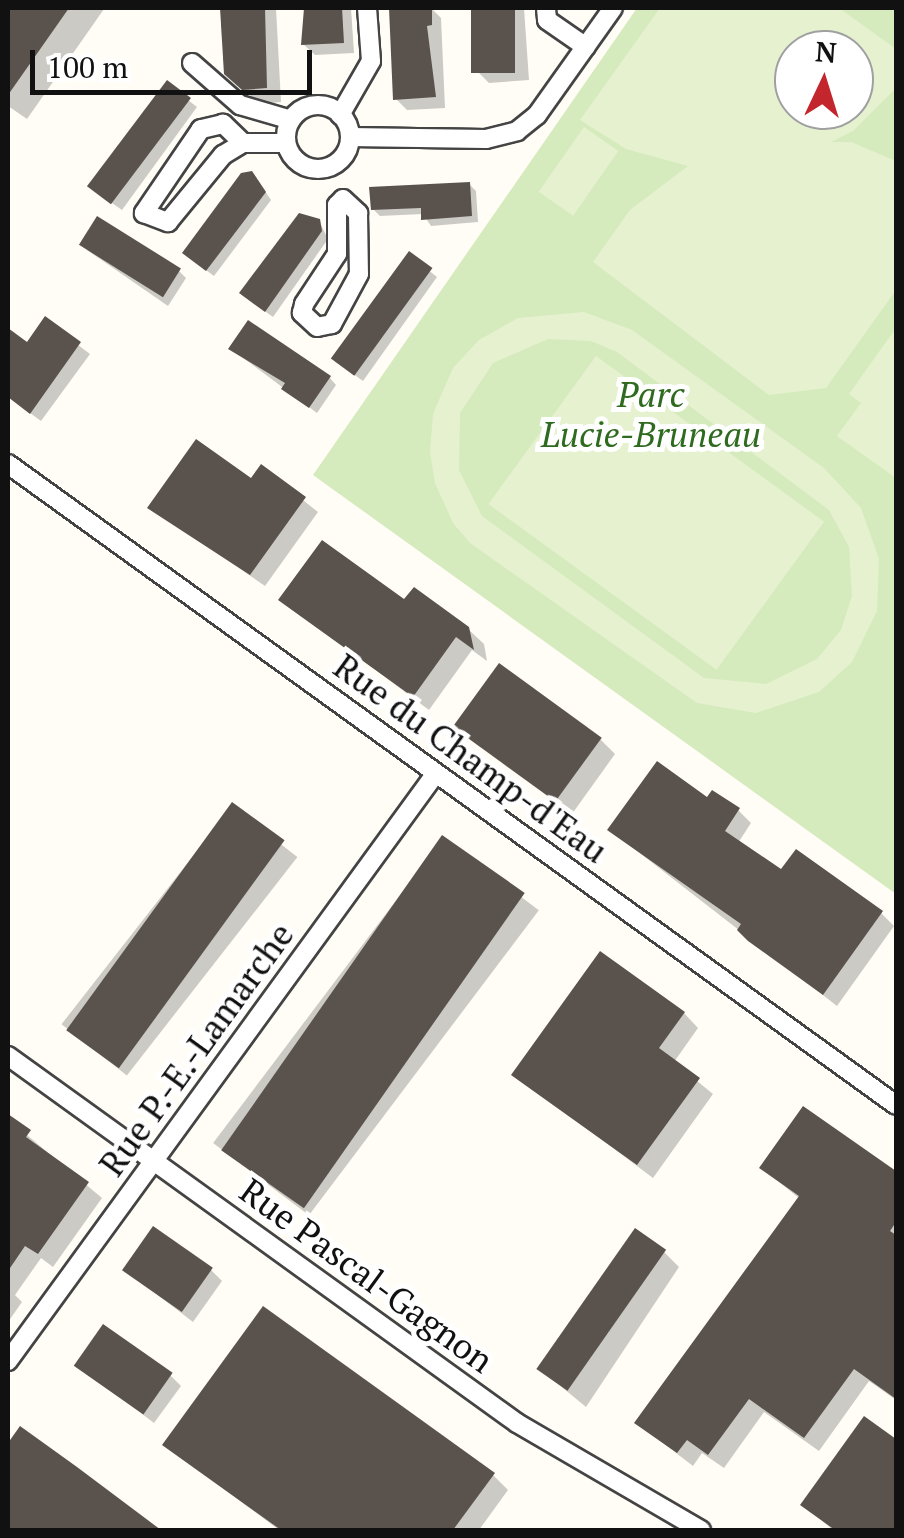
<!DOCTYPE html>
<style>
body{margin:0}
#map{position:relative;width:904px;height:1538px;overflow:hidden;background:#fffdf5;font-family:"PT Serif",serif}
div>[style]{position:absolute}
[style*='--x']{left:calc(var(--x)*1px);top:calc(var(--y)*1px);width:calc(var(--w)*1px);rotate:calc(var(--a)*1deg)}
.green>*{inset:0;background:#d5ebbd}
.pitch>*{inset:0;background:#e6f2cf;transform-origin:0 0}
.shadow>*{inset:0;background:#0003;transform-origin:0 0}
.building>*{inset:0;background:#5a524d;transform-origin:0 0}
.roads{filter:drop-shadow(2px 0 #444) drop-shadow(-2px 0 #444) drop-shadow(0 2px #444) drop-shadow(0 -2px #444)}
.minor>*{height:18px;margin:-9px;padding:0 9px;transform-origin:9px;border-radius:9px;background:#fff}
.minor>.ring{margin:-9px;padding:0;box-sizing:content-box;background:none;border:18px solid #fff;border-radius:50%}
span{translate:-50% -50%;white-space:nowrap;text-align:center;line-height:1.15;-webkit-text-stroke:10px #fff;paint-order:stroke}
.park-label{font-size:35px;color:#2f6b1f;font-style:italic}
.street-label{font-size:35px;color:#111}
.frame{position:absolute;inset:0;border:10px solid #111;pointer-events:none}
.north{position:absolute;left:774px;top:30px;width:100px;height:100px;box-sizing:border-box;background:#fff;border:2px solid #a0a0a0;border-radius:50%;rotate:4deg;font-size:28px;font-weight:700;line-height:40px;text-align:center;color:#111}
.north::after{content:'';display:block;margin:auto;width:35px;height:45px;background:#c4262e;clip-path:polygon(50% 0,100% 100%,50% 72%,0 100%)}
.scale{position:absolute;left:30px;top:50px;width:282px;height:45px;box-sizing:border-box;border:5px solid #111;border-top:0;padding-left:12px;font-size:30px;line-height:35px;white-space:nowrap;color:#111;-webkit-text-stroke:8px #fff;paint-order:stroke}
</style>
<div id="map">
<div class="green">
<div style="clip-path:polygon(evenodd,637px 8px,896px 8px,896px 894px,313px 475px,637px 8px,794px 50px,854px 50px,854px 110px,794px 110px,794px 50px)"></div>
</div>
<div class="pitch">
<div style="clip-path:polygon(evenodd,660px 8px,839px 8px,896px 49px,896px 88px,853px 131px,831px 142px,851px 142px,896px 161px,896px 290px,826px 388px,769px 395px,593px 262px,630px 210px,688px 166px,626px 149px,580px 120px,660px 8px,854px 50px,854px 110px,794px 110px,794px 50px,854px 50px)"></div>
<div style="left:584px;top:127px;width:42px;height:79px;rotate:35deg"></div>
<div style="clip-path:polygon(evenodd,584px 312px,632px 330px,824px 468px,861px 508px,879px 559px,877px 611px,852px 662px,819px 692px,756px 713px,697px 703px,470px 543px,453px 523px,435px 483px,430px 452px,433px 414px,453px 368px,479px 340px,518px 318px,584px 312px,548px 339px,591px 341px,617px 352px,829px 510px,849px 547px,852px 596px,841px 630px,817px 659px,766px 684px,704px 678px,482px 516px,459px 470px,460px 413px,493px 363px,548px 339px)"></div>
<div style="clip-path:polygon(896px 328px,896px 478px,837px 436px,861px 403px,849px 394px)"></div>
<div style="left:596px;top:356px;width:282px;height:183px;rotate:36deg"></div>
</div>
<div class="shadow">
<div style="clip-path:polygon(8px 8px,113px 8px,104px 9px,27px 119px,8px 106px)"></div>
<div style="clip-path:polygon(223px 8px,276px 8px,281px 102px,259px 104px,227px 73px)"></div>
<div style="clip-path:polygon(306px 8px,351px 8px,354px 53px,315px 55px,303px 44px)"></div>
<div style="clip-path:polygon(431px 8px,441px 18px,445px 108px,407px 110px,396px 99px,391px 10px)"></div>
<div style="clip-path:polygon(474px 8px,524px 8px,529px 80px,489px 83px,478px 72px)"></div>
<div style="clip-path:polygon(167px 84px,197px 107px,122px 210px,99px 194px)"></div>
<div style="clip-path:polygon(258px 181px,271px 200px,214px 276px,192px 260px)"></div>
<div style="clip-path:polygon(469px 184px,476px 191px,478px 222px,431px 226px,423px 214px,380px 216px,373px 209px)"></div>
<div style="clip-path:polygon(319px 221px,328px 239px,273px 317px,249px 300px)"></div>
<div style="clip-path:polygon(87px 250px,179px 271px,186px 278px,168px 306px)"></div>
<div style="clip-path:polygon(409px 255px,437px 277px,363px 381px,341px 365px)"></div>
<div style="clip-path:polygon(45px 320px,90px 354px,41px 421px,8px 397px,8px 331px,27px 345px)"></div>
<div style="clip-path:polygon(231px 349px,330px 378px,336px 385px,317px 413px)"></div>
<div style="clip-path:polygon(262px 468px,318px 512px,265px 586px,151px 508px,252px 481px)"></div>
<div style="clip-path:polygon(281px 599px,405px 603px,468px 629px,484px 644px,487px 661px,472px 650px,429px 710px)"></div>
<div style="clip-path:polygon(457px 727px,600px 739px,615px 754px,572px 814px)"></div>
<div style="clip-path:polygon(708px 800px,738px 810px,751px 823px,738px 843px,782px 872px,881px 913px,894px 926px,837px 1006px,610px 830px)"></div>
<div style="left:232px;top:806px;width:83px;height:277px;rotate:38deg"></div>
<div style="left:443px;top:838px;width:120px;height:382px;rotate:37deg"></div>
<div style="clip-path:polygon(684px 1013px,698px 1028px,674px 1062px,713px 1094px,653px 1178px,514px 1074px)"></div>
<div style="clip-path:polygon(803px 1109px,896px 1175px,896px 1400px,869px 1381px,819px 1451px,764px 1412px,724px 1468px,702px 1453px,693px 1466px,637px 1423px,800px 1199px,762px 1168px)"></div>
<div style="clip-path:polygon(8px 1119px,102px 1198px,53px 1267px,41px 1258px,15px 1295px,22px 1302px,8px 1322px)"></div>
<div style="clip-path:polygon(664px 1252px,679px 1267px,586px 1407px,541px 1370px)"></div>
<div style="clip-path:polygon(125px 1270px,211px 1270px,222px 1281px,193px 1322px)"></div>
<div style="clip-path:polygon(77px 1365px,170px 1375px,181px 1386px,154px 1423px)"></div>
<div style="clip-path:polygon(864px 1419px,896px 1442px,896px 1530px,833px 1530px,803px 1505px)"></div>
<div style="clip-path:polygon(21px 1429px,157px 1530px,8px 1530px,8px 1447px)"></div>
<div style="clip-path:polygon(165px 1445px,493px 1475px,508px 1490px,479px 1530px,279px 1530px)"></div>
</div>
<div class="building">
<div style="clip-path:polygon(8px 8px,69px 8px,8px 95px)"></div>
<div style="clip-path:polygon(220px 8px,265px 8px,267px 88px,242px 90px,224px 74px)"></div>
<div style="clip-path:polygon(304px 8px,342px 8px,344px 43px,301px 45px)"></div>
<div style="clip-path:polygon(389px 8px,432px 8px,432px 25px,427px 26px,436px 97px,393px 100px)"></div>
<div style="left:471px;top:8px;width:44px;height:65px"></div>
<div style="left:167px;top:80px;width:30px;height:133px;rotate:37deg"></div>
<div style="clip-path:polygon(252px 171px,266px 192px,206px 271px,182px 253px,241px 173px)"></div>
<div style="clip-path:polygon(470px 182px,472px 216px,421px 220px,421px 208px,371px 210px,369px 187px)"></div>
<div style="clip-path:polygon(299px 213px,320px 219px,322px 231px,265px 312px,239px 293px)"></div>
<div style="left:97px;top:216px;width:99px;height:34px;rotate:32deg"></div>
<div style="left:409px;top:251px;width:29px;height:133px;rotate:36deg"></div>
<div style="clip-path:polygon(45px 316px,81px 342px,30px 414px,8px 397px,8px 328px,27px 342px)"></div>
<div style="clip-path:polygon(248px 320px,331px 376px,309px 408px,281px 389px,285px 383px,228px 349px)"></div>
<div style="clip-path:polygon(196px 439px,251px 478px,261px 464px,306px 497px,250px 575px,147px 508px)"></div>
<div style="clip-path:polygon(322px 540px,404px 599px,414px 587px,469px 627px,474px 650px,456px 637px,413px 697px,278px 600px)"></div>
<div style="left:499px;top:663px;width:127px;height:79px;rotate:36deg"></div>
<div style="clip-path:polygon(657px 761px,707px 797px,712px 790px,740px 808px,725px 831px,781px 869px,796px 849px,883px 911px,823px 995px,748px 941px,737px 930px,741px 924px,607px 830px)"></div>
<div style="left:232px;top:802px;width:65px;height:282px;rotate:36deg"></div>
<div style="left:442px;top:835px;width:101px;height:385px;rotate:35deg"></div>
<div style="clip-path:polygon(600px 951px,685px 1012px,659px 1048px,700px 1078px,637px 1165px,511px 1075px)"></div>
<div style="clip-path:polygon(803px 1106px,896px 1171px,896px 1222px,890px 1231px,896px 1235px,896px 1399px,854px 1369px,804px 1438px,749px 1399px,708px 1455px,687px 1440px,677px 1453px,634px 1423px,799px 1196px,759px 1168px)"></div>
<div style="clip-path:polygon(8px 1114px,31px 1130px,26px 1137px,89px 1182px,38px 1254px,25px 1246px,8px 1271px)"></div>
<div style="left:153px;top:1226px;width:73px;height:54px;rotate:35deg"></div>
<div style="left:635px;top:1228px;width:38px;height:172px;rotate:35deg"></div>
<div style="clip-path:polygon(263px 1306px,495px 1473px,453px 1530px,281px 1530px,162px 1445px)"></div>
<div style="left:103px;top:1324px;width:85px;height:51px;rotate:35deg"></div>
<div style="clip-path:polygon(864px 1416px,896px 1439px,896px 1530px,835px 1530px,800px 1505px)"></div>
<div style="clip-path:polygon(20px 1426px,77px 1467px,161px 1530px,8px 1530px,8px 1443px)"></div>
</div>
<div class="roads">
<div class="minor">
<div style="--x:546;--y:8;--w:12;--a:85"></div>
<div style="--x:547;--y:20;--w:47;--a:34.7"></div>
<div style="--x:192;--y:63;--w:64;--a:41.2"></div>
<div style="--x:240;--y:105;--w:53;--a:16.4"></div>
<div class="ring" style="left:286px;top:105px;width:46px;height:46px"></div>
<div style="--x:340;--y:115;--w:62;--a:-60.1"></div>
<div style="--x:371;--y:61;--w:53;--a:-94.3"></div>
<div style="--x:350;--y:137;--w:136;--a:0.8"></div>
<div style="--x:486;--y:139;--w:32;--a:-14"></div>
<div style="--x:517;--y:131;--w:26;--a:-39"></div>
<div style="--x:537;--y:115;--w:131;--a:-54.6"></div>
<div style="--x:243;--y:143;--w:28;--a:-136"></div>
<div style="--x:223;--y:124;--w:23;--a:167"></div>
<div style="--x:201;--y:129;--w:102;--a:124.2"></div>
<div style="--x:144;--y:213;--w:26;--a:21"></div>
<div style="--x:168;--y:222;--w:87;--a:-50.6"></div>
<div style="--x:223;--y:155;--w:23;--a:-31"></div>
<div style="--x:243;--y:143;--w:43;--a:0"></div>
<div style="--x:343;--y:199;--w:21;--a:43"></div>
<div style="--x:358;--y:213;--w:61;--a:89.1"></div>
<div style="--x:359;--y:274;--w:57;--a:118.4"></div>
<div style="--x:332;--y:324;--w:15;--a:169"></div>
<div style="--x:317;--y:327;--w:21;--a:-137"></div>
<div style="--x:302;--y:313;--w:9;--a:-77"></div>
<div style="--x:304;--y:304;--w:60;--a:-56.6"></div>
<div style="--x:337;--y:254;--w:49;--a:-90"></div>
<div style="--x:337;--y:205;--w:8;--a:-45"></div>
<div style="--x:8;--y:464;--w:1095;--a:35.82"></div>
<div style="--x:8;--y:1056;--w:628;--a:35.79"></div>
<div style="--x:517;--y:1423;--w:213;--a:30.2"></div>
<div style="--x:8;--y:1361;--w:727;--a:-53.95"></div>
</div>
</div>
<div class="park-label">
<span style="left:651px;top:414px">Parc<br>Lucie-Bruneau</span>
</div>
<div class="street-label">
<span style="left:471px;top:758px;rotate:36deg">Rue du Champ-d'Eau</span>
<span style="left:196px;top:1049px;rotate:-54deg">Rue P.-E.-Lamarche</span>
<span style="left:367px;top:1275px;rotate:36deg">Rue Pascal-Gagnon</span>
</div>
<div class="frame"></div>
<div class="north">N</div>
<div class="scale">100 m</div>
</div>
